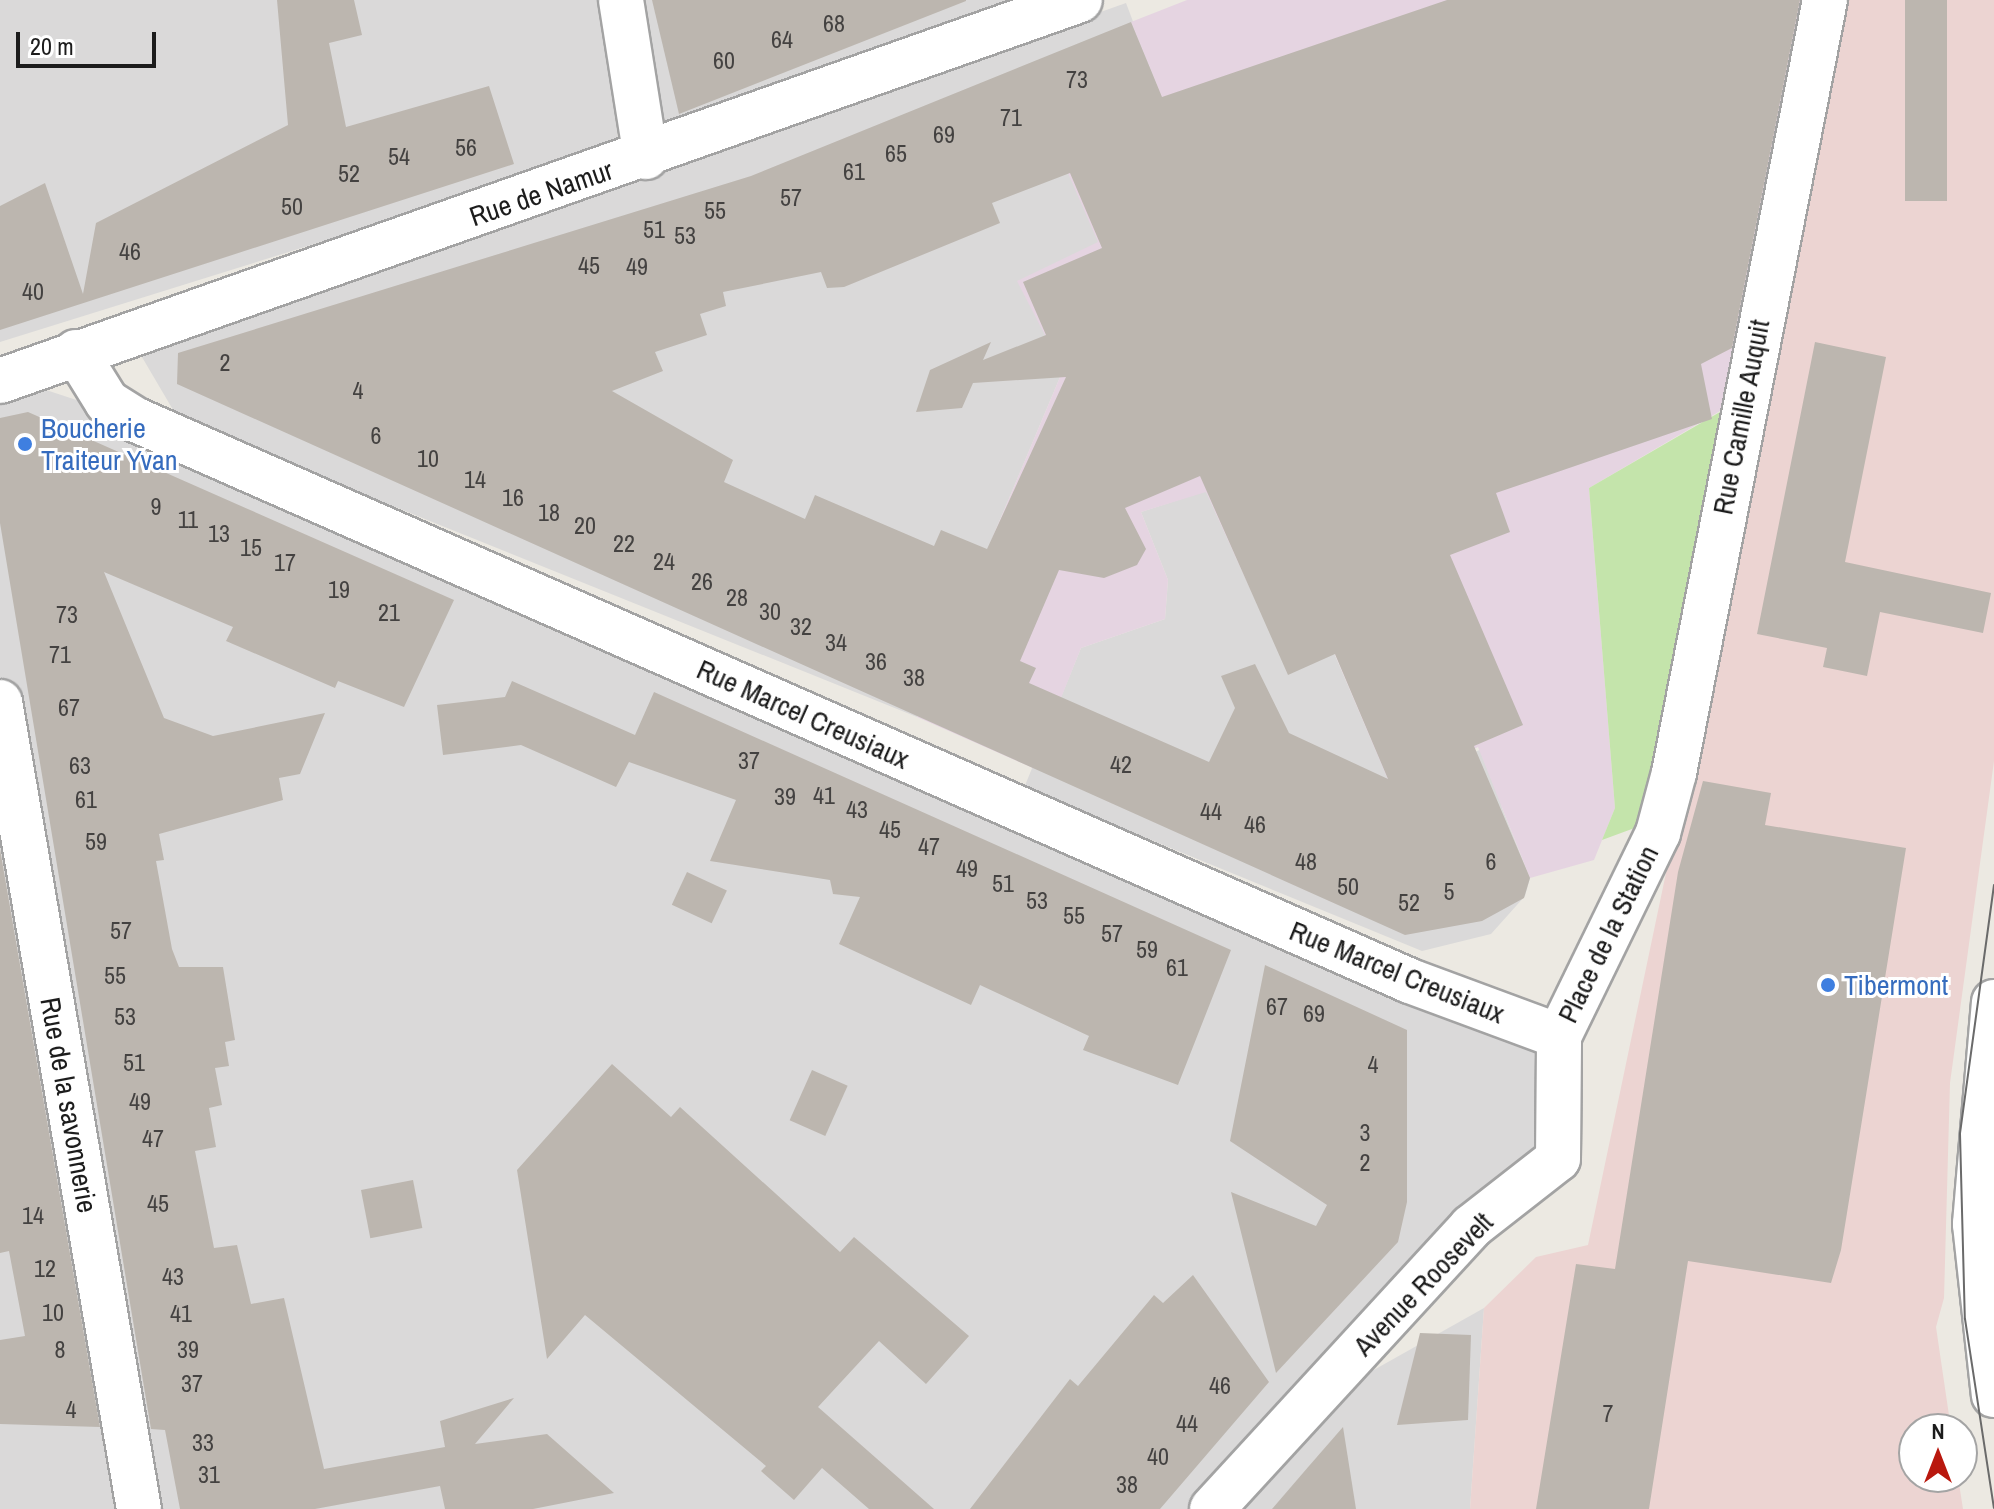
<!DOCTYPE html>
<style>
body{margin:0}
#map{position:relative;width:1994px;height:1509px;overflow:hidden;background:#ece9e2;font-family:"Archivo Narrow",sans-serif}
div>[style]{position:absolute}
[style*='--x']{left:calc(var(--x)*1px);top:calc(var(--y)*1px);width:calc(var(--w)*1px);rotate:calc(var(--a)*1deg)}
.residential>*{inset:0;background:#dad9d9}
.commercial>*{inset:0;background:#ecd4d2}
.industrial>*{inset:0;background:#e5d4e1}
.grass>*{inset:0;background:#c4e4ab}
.building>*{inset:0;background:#bcb6af;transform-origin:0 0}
.roads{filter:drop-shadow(2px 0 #a3a3a3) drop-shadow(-2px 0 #a3a3a3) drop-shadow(0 2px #a3a3a3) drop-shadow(0 -2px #a3a3a3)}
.minor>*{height:44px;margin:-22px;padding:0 22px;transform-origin:22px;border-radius:22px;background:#fff}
.tram>*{height:2px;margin:-1px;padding:0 1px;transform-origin:1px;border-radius:1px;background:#6a6a6a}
.dots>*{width:22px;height:22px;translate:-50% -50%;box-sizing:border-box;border:4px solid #fff;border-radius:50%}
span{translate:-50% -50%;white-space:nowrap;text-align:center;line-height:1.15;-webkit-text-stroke:6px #fff;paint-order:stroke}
.number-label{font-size:24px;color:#444241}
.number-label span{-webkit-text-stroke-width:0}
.street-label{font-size:28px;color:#1c1c1c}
.shop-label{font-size:28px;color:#366cbe}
.left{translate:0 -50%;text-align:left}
.north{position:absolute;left:1898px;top:1413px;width:80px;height:80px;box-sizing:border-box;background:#fff;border:2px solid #a4a4a4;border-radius:50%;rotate:0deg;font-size:22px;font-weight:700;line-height:32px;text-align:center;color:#1c1c1c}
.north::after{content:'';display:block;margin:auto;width:28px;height:36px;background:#b9180e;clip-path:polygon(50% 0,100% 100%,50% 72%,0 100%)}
.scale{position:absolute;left:16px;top:32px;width:140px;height:36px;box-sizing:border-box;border:4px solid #1c1c1c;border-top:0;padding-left:10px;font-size:24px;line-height:28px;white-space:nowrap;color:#1c1c1c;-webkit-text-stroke:6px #fff;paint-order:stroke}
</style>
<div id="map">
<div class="residential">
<div style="clip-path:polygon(0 0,603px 0,619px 149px,0 342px)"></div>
<div style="clip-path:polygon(635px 0,1031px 0,666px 129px)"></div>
<div style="clip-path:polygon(1126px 3px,1157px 85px,1098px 242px,1063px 370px,917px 717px,179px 420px,139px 352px)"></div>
<div style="clip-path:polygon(37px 387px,134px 419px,1531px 1025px,1558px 1159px,1356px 1380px,1484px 1308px,1470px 1509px,145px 1509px,0 734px,0 395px)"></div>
<div style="clip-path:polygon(1206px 491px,1264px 619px,1313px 604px,1392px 788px,1491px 745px,1502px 808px,1530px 878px,1525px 896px,1491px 934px,1422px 951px,1024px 788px,1081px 648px,1165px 619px,1168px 580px,1141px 512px)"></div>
<div style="clip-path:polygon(0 843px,61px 1185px,123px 1509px,0 1509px)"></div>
</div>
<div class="commercial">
<div style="clip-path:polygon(1849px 0,1994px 0,1994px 761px,1950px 1083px,1944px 1298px,1936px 1327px,1951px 1429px,1914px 1429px,1914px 1477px,1958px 1477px,1963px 1509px,1470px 1509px,1484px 1308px,1536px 1257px,1588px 1245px)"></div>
</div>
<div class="industrial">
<div style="clip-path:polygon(1187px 0,1825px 0,1752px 362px,1720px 411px,1589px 488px,1615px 808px,1594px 860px,1530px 878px,1478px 747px,1392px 789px,1314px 605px,1264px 619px,1206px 492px,1141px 512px,1168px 580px,1165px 619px,1081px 648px,1033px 768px,917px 717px,1063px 370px,1017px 281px,1098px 242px,1050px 132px,1157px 85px,1131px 22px)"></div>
</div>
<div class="grass">
<div style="clip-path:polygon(1731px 388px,1737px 435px,1640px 826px,1602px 840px,1615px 808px,1589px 488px,1720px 412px)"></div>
</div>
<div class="building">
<div style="clip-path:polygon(277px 0,354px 0,362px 35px,329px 43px,346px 127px,489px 86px,514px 164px,0 330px,0 206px,45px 183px,83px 294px,96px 223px,288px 125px)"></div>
<div style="clip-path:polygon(652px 0,966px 0,966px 1px,679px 114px)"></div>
<div style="clip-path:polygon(evenodd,1447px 0,1800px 0,1732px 348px,1701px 364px,1712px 419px,1496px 493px,1510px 532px,1450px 555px,1523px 725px,1474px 746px,1530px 878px,1524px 898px,1482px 921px,1405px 935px,177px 384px,178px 353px,751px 176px,1131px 22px,1162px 97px,1447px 0,1070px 173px,1102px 248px,1023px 282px,1046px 335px,983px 360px,991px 342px,930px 370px,916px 412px,962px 408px,973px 383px,1066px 377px,987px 549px,941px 530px,934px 546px,815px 495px,805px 519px,724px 482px,733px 460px,612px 391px,663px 371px,655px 352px,707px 335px,700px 314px,726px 306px,723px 292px,821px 272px,827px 288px,844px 287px,1000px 223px,992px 203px,1070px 173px,1447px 0,1200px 476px,1288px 675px,1335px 654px,1388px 779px,1289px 733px,1255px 664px,1221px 676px,1235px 708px,1209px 762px,1029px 683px,1036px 668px,1020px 661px,1059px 570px,1104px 578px,1137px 565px,1146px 549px,1125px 508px,1200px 476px)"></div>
<div style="left:1905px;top:0;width:42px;height:201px"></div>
<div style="clip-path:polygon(1815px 342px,1886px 357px,1845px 562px,1991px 593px,1983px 633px,1880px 612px,1867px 676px,1823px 667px,1827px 648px,1757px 634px)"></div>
<div style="clip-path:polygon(28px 412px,454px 600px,404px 707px,338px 681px,335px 688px,226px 641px,233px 627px,104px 572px,164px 718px,213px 736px,325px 713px,300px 774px,279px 778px,283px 800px,159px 834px,164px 860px,156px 861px,172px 949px,179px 967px,223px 967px,235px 1040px,225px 1042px,229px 1066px,215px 1068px,222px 1105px,209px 1108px,216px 1147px,195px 1151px,214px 1248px,237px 1245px,251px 1304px,284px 1298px,324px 1469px,445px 1447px,440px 1421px,514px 1398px,475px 1444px,547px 1434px,614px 1493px,533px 1509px,445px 1509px,440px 1486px,315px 1509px,180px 1509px,165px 1430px,151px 1429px,0 523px,0 418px)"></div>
<div style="clip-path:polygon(512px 681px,635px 735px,654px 692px,1231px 950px,1178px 1085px,1083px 1050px,1089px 1036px,980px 985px,971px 1005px,839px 944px,860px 897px,833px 894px,830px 880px,710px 861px,736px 800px,629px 762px,616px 787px,521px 745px,443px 755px,437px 705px,505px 697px)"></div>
<div style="clip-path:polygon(1703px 781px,1771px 793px,1765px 825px,1906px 848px,1841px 1250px,1831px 1283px,1688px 1261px,1649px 1509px,1536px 1509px,1576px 1264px,1615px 1269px,1678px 872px)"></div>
<div style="clip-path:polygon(0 849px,100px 1427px,0 1424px,0 1340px,25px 1336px,9px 1251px,0 1253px)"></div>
<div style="left:687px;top:872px;width:44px;height:36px;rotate:25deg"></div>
<div style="clip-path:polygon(1265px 965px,1407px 1030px,1407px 1202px,1398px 1242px,1276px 1373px,1231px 1192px,1316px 1226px,1327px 1205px,1230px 1141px)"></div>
<div style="clip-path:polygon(612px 1064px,671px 1117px,680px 1107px,840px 1252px,854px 1237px,969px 1336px,926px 1384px,879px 1341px,818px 1407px,934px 1509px,869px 1509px,822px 1468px,794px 1500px,761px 1471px,766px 1466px,585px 1315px,547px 1359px,517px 1170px)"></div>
<div style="left:812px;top:1070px;width:39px;height:55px;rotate:24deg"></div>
<div style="left:413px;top:1180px;width:49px;height:53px;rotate:79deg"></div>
<div style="clip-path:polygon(1193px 1275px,1269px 1382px,1160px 1509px,970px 1509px,1070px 1379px,1078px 1386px,1154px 1295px,1163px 1303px)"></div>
<div style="clip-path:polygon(1420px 1333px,1471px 1335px,1468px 1420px,1397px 1425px)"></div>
<div style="clip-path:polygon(1343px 1427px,1356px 1509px,1272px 1509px,1309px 1466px)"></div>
</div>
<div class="roads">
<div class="minor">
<div style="--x:621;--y:0;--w:159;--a:81"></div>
<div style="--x:76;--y:352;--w:59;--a:58.2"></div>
<div style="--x:107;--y:402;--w:32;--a:32"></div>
<div style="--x:134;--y:419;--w:1394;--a:23.77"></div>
<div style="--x:1410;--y:981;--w:159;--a:20.3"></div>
<div style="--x:0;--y:381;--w:1145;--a:-19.43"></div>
<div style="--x:0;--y:702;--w:819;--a:80.23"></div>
<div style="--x:1994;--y:1002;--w:223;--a:94.9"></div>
<div style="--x:1975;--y:1224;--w:172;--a:83.7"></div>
<div style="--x:1212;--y:1509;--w:383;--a:-47.4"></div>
<div style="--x:1471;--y:1227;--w:110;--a:-38"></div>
<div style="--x:1558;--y:1159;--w:123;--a:-89.5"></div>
<div style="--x:1559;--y:1036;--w:226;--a:-64"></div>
<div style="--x:1658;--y:833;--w:62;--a:-75.1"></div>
<div style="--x:1674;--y:773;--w:788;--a:-78.95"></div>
</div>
</div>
<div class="tram">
<div style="--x:1994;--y:885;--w:251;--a:97.8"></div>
<div style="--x:1960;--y:1134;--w:185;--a:88.5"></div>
<div style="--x:1965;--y:1319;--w:191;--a:81.3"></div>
</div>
<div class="dots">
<div style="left:25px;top:444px;background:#3f7fe0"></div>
<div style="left:1828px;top:985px;background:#3f7fe0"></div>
</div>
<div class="number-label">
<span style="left:834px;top:24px">68</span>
<span style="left:782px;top:40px">64</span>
<span style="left:724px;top:61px">60</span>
<span style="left:1077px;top:80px">73</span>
<span style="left:1011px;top:118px">71</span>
<span style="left:944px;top:135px">69</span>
<span style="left:466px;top:148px">56</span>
<span style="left:896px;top:154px">65</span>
<span style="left:399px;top:157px">54</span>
<span style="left:854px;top:172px">61</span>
<span style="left:349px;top:174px">52</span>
<span style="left:791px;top:198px">57</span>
<span style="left:292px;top:207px">50</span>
<span style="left:715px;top:211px">55</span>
<span style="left:654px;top:230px">51</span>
<span style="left:685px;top:236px">53</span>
<span style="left:130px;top:252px">46</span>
<span style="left:589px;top:266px">45</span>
<span style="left:637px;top:267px">49</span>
<span style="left:33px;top:292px">40</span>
<span style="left:225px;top:363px">2</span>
<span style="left:358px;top:391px">4</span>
<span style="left:376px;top:436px">6</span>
<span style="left:428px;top:459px">10</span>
<span style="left:475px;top:480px">14</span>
<span style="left:513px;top:498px">16</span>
<span style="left:156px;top:507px">9</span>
<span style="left:549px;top:513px">18</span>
<span style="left:188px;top:520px">11</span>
<span style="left:585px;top:526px">20</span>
<span style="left:219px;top:534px">13</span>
<span style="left:624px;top:544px">22</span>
<span style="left:251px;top:548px">15</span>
<span style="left:664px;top:562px">24</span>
<span style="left:285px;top:563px">17</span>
<span style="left:702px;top:582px">26</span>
<span style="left:339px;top:590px">19</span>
<span style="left:737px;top:598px">28</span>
<span style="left:770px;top:612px">30</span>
<span style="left:389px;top:613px">21</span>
<span style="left:67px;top:615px">73</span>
<span style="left:801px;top:627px">32</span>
<span style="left:836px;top:643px">34</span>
<span style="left:60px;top:655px">71</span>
<span style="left:876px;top:662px">36</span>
<span style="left:914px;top:678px">38</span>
<span style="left:69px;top:708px">67</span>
<span style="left:749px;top:761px">37</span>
<span style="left:1121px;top:765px">42</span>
<span style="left:80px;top:766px">63</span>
<span style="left:824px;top:796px">41</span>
<span style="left:785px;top:797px">39</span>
<span style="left:86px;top:800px">61</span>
<span style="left:857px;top:810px">43</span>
<span style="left:1211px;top:812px">44</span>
<span style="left:1255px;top:825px">46</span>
<span style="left:890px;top:830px">45</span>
<span style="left:96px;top:842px">59</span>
<span style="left:929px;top:847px">47</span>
<span style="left:1306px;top:862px">48</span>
<span style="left:1491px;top:862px">6</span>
<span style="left:967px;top:869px">49</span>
<span style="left:1003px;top:884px">51</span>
<span style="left:1348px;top:887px">50</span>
<span style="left:1449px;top:892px">5</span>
<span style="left:1037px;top:901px">53</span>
<span style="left:1409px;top:903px">52</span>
<span style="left:1074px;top:916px">55</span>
<span style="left:121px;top:931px">57</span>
<span style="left:1112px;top:934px">57</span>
<span style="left:1147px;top:950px">59</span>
<span style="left:1177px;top:968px">61</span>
<span style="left:115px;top:976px">55</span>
<span style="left:1277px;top:1007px">67</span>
<span style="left:1314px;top:1014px">69</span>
<span style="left:125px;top:1017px">53</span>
<span style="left:134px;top:1063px">51</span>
<span style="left:1373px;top:1065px">4</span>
<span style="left:140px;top:1102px">49</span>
<span style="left:1365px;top:1133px">3</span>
<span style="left:153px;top:1139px">47</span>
<span style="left:1365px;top:1163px">2</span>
<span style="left:158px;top:1204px">45</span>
<span style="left:33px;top:1216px">14</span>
<span style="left:45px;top:1269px">12</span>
<span style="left:173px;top:1277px">43</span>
<span style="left:53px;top:1313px">10</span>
<span style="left:181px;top:1314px">41</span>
<span style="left:60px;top:1350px">8</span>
<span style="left:188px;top:1350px">39</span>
<span style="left:192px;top:1384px">37</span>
<span style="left:1220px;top:1386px">46</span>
<span style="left:71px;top:1410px">4</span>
<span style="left:1608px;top:1414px">7</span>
<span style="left:1187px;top:1424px">44</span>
<span style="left:203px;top:1443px">33</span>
<span style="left:1158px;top:1457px">40</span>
<span style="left:209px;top:1475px">31</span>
<span style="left:1127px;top:1485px">38</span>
</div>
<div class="street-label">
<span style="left:541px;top:193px;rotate:-19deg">Rue de Namur</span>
<span style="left:1741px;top:417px;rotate:-79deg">Rue Camille Auquit</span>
<span style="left:803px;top:714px;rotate:24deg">Rue Marcel Creusiaux</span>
<span style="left:1608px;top:934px;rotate:-64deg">Place de la Station</span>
<span style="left:1397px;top:972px;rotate:22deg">Rue Marcel Creusiaux</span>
<span style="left:69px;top:1105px;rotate:80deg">Rue de la savonnerie</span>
<span style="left:1423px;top:1284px;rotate:-46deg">Avenue Roosevelt</span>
</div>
<div class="shop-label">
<span class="left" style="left:41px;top:444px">Boucherie<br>Traiteur Yvan</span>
<span class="left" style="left:1844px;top:985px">Tibermont</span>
</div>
<div class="north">N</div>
<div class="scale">20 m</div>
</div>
